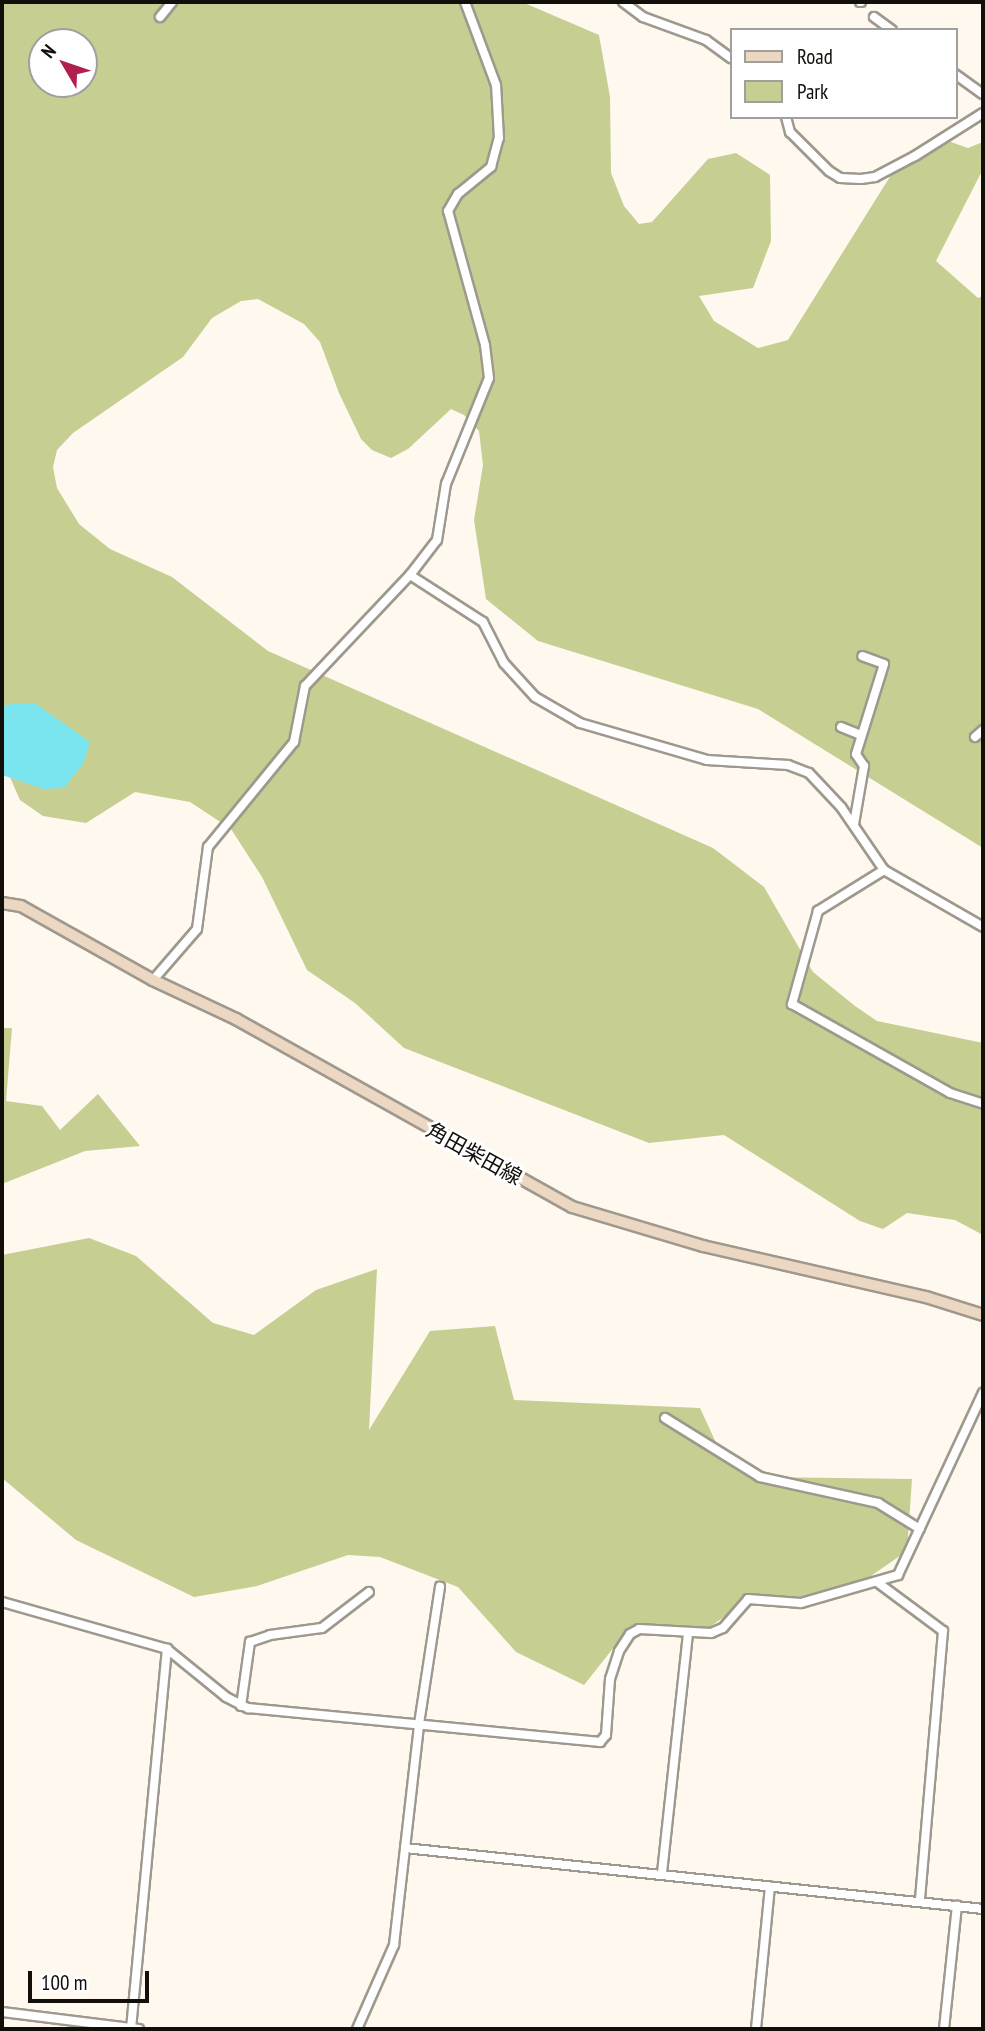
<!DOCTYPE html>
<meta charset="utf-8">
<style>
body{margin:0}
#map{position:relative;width:985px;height:2031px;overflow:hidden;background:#fef8ee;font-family:"PT Sans Narrow","Noto Sans JP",sans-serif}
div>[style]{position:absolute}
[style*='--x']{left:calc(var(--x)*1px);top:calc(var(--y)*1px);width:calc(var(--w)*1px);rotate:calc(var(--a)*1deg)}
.green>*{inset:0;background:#c6ce92}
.water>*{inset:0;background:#7ae5ee}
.roads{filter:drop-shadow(2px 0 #9f988d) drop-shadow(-2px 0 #9f988d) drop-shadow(0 2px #9f988d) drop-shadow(0 -2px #9f988d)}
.street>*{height:8px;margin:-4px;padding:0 4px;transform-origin:4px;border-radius:4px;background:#fff}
.secondary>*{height:10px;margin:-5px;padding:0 5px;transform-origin:5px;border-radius:5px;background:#ebd7c2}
span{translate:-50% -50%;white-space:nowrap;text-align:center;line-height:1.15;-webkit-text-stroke:6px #fff;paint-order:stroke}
.street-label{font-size:21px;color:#120f0b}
.frame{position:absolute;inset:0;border:4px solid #120f0b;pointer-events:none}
.legend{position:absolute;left:730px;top:28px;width:228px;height:91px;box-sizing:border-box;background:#fff;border:2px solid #a09f9d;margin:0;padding:9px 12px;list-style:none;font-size:21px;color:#120f0b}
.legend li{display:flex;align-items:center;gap:14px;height:35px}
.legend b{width:35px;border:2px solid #a09f9d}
.north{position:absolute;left:28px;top:28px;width:70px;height:70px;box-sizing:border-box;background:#fff;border:2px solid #a09f9d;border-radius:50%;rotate:309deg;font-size:19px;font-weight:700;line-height:28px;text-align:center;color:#120f0b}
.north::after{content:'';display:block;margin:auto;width:24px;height:32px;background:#b01f4d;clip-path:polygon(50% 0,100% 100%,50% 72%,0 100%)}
.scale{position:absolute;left:28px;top:1971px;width:121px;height:32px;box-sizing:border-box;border:4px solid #120f0b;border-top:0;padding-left:9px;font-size:21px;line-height:24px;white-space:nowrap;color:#120f0b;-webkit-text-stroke:5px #fff;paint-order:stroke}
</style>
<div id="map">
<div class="green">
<div style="clip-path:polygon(evenodd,2px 2px,522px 2px,599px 35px,610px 97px,611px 173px,624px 206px,639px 224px,652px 222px,708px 159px,736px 153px,770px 175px,771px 241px,753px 288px,699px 296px,714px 321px,758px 348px,788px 340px,891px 175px,948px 141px,968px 148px,983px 142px,983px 169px,936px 261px,978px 298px,983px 296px,983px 848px,758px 709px,538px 641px,486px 599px,474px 520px,483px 465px,479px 431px,464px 415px,451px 409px,408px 449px,391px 458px,372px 450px,361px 439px,339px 393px,320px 342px,304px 324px,258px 299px,241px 301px,212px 318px,183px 357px,73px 433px,57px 450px,53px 467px,57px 488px,79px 524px,110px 549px,172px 577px,268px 651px,713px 848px,764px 887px,813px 972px,855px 1006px,877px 1021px,983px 1043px,983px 1235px,955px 1220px,907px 1213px,883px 1229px,860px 1221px,724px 1135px,649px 1143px,404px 1048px,355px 1003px,307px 970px,262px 877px,231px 829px,190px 802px,135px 792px,86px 823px,43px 816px,20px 800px,2px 759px,2px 2px,42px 42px,84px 42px,84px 84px,42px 84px,42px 42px)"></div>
<div style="clip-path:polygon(2px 1028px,12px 1028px,6px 1101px,42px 1106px,60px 1130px,98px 1094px,140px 1146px,85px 1151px,2px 1184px)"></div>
<div style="clip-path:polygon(89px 1238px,136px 1256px,213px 1323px,254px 1335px,316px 1290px,377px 1269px,369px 1430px,430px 1331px,495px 1326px,514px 1400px,700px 1408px,723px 1458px,760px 1477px,912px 1479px,907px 1551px,852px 1589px,741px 1605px,697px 1636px,626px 1632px,584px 1685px,516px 1652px,458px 1587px,380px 1557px,348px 1555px,257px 1586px,194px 1597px,76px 1540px,2px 1478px,2px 1255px)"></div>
</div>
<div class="water">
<div style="clip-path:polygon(16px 703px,36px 704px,90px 742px,83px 764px,64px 788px,44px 789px,2px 775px,2px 706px)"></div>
</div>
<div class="roads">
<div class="street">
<div style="--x:623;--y:2;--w:25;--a:37"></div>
<div style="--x:643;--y:17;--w:67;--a:20.1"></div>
<div style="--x:706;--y:40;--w:31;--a:36"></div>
<div style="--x:860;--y:2;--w:1;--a:0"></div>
<div style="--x:160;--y:17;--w:19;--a:-51"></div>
<div style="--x:874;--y:17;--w:22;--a:36"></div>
<div style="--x:955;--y:74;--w:34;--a:36"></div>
<div style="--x:786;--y:117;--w:16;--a:75"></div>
<div style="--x:790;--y:132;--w:55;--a:45"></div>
<div style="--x:829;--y:171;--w:13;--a:32"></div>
<div style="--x:840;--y:178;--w:21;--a:3"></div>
<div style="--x:861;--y:179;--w:14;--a:-8"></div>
<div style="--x:875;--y:177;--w:45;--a:-27.7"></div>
<div style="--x:915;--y:156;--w:80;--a:-32.3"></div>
<div style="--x:410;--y:575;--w:44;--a:-52.4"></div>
<div style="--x:437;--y:540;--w:57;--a:-80.9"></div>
<div style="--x:446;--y:484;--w:114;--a:-67.9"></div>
<div style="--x:489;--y:378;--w:33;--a:-97"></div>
<div style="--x:485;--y:345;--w:139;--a:-105.4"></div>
<div style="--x:448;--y:211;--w:20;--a:-60"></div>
<div style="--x:458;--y:194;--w:43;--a:-39.3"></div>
<div style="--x:491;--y:167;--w:30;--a:-75"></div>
<div style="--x:499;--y:138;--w:53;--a:-93.2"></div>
<div style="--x:496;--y:85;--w:89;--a:-110.5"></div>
<div style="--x:841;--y:727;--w:22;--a:22"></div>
<div style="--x:975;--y:737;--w:11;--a:-41"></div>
<div style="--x:854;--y:824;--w:59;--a:-80.2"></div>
<div style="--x:864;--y:766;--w:14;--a:-124"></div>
<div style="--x:856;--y:754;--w:94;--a:-72.7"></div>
<div style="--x:884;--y:664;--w:23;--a:-160"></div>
<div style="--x:884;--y:870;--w:78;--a:148.2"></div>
<div style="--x:818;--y:911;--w:97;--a:105.6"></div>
<div style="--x:792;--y:1004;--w:181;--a:29.4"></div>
<div style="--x:950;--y:1093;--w:35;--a:18"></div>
<div style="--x:153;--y:980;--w:67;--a:-49.2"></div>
<div style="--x:197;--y:929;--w:83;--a:-82.4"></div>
<div style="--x:208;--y:847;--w:136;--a:-50.7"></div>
<div style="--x:294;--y:742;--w:57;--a:-78.9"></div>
<div style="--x:305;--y:686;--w:153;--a:-46.6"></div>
<div style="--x:410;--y:575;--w:87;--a:32.8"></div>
<div style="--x:483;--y:622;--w:46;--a:62.9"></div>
<div style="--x:504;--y:663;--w:46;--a:47.6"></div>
<div style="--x:535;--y:697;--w:52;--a:30"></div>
<div style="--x:580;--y:723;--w:132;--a:16.2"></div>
<div style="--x:707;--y:760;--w:81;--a:3.5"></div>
<div style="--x:788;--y:765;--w:22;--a:21"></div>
<div style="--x:809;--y:773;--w:47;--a:46.7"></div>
<div style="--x:841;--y:807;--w:76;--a:55.7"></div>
<div style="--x:884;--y:870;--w:114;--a:29.9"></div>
<div style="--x:665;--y:1418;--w:112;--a:31.8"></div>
<div style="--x:760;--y:1477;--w:121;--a:12.4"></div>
<div style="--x:878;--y:1503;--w:49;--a:31.8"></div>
<div style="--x:877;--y:1582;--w:82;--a:36.6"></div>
<div style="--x:943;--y:1631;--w:271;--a:94.9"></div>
<div style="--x:2;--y:1602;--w:172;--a:15.9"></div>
<div style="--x:167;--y:1649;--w:76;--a:39.1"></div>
<div style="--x:226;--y:1697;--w:25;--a:27"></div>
<div style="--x:248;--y:1708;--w:354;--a:5.5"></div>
<div style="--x:600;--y:1742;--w:9;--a:-49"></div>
<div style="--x:606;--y:1735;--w:56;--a:-85.9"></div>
<div style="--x:610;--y:1679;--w:29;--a:-72"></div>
<div style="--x:619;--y:1651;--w:20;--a:-57"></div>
<div style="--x:630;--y:1634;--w:10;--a:-29"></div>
<div style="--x:639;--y:1629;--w:72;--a:3.2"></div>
<div style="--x:711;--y:1633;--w:13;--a:-23"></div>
<div style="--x:723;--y:1628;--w:38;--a:-49"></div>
<div style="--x:748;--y:1599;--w:53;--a:4.3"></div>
<div style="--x:801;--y:1603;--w:101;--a:-16.1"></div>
<div style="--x:898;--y:1575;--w:201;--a:-65"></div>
<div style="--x:241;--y:1706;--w:65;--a:-82"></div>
<div style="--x:250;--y:1642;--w:21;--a:-19"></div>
<div style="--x:270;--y:1635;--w:52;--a:-7.7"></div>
<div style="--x:322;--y:1628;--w:59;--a:-37.5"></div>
<div style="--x:405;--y:1848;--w:581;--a:6.02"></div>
<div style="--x:662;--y:1873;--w:240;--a:-83.8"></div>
<div style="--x:2;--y:2012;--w:138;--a:7.1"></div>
<div style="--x:131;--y:2029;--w:382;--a:-84.6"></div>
<div style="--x:357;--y:2029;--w:92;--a:-66.2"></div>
<div style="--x:394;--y:1945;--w:222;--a:-83.5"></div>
<div style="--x:419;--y:1724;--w:139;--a:-81.3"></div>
<div style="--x:756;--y:2029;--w:143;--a:-84.4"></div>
<div style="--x:944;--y:2029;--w:124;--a:-84"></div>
</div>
<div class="secondary">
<div style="--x:2;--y:903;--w:19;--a:9"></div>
<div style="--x:21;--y:906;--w:151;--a:29.3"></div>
<div style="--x:153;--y:980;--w:92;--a:25.2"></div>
<div style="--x:236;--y:1019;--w:385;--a:29.2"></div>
<div style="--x:572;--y:1207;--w:137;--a:16.6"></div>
<div style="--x:703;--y:1246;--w:229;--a:12.9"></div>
<div style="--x:926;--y:1297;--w:60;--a:17.5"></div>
</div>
</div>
<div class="street-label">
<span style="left:474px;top:1154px;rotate:29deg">角田柴田線</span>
</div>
<div class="frame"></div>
<ul class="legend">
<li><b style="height:9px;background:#ebd7c2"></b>Road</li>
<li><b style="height:19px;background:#c6ce92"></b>Park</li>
</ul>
<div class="north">N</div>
<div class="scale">100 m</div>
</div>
